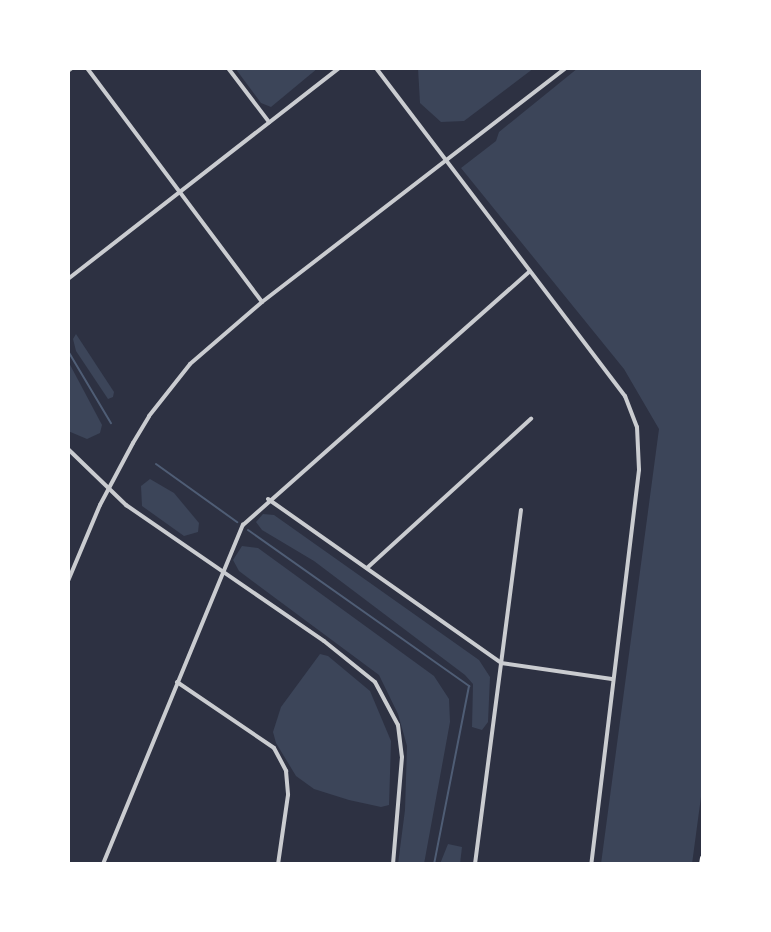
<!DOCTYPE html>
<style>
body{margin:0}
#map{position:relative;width:771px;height:932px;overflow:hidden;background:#2d3142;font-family:Arial,sans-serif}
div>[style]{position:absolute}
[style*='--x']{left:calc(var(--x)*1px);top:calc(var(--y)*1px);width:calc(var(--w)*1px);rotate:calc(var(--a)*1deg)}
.green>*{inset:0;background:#3c4559}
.stream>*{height:2px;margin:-1px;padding:0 1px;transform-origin:1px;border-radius:1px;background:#4f5d75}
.minor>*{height:4px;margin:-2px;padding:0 2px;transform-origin:2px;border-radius:2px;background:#caccd0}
.trunk>*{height:7px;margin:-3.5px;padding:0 3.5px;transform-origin:3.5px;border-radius:3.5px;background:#fff}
span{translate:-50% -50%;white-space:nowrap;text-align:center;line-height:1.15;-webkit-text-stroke:6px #fff;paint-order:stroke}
.frame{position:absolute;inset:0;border:70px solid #fff;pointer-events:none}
</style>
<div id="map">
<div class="green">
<div style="clip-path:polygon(235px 68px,318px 68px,271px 107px,261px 103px)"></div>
<div style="clip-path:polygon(418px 68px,534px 68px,464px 121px,441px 122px,420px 103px)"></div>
<div style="clip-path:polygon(578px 68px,703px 68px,703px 782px,692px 864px,601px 864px,659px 429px,624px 369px,461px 168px,496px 141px,499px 132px)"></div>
<div style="clip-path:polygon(76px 334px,114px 392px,113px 397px,108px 399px,76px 351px,73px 339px)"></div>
<div style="clip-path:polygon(68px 361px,102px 425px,100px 433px,87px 439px,68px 431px)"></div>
<div style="clip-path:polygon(150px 479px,174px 493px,199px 523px,198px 532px,184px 536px,142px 506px,141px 486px)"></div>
<div style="clip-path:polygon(263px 514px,274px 515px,479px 660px,490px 677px,488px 722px,482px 730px,472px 727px,473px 684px,465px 675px,314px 561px,262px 530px,256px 522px)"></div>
<div style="clip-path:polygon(242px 546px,258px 548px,434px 676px,449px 699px,450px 722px,424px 864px,398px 864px,405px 810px,407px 746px,398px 714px,379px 675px,239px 571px,233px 560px)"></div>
<div style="clip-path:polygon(320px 654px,328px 656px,370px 691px,391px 741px,389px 805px,381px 807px,349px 800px,314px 789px,296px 776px,276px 743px,273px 732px,281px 707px)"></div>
<div style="clip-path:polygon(448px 844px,462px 847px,460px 864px,440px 864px)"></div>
</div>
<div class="stream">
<div style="--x:68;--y:351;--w:84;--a:59.2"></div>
<div style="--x:156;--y:464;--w:100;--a:35.6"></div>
<div style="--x:248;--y:530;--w:271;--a:35.2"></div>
<div style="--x:469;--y:686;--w:181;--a:101.1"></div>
</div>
<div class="minor">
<div style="--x:87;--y:68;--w:292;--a:53.2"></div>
<div style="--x:228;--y:68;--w:68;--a:52.8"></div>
<div style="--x:376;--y:68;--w:412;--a:52.8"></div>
<div style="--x:625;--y:396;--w:33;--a:69"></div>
<div style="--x:637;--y:427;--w:43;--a:87.3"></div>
<div style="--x:639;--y:470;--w:397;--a:96.9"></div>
<div style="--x:68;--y:71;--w:5;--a:-37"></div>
<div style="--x:68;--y:279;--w:343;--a:-37.9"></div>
<div style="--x:68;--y:449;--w:81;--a:44"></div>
<div style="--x:126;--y:505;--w:240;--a:34.5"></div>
<div style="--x:324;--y:641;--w:65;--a:38.8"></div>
<div style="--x:375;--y:682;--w:49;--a:61.9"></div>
<div style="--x:398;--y:725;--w:32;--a:83"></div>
<div style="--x:402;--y:757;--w:107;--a:94.8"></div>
<div style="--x:268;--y:499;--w:285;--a:35.1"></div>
<div style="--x:501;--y:663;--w:112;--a:8.2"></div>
<div style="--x:367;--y:568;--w:222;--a:-42.3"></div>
<div style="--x:68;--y:581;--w:82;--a:-67.2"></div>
<div style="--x:100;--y:505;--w:70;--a:-62"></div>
<div style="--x:133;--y:443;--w:31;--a:-59"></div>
<div style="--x:149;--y:416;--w:66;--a:-51.7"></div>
<div style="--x:190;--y:364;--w:95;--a:-40.7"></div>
<div style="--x:262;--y:302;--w:384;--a:-37.6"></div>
<div style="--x:177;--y:682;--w:117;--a:34.2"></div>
<div style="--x:274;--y:748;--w:26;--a:62"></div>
<div style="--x:286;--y:771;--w:24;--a:85"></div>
<div style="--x:288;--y:795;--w:70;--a:98.2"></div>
<div style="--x:103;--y:864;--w:367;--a:-67.6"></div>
<div style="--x:243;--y:525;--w:383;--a:-41.5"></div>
<div style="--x:475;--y:864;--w:357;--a:-82.6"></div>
</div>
<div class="trunk">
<div style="--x:702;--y:864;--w:6;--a:-81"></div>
</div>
<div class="frame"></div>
</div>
